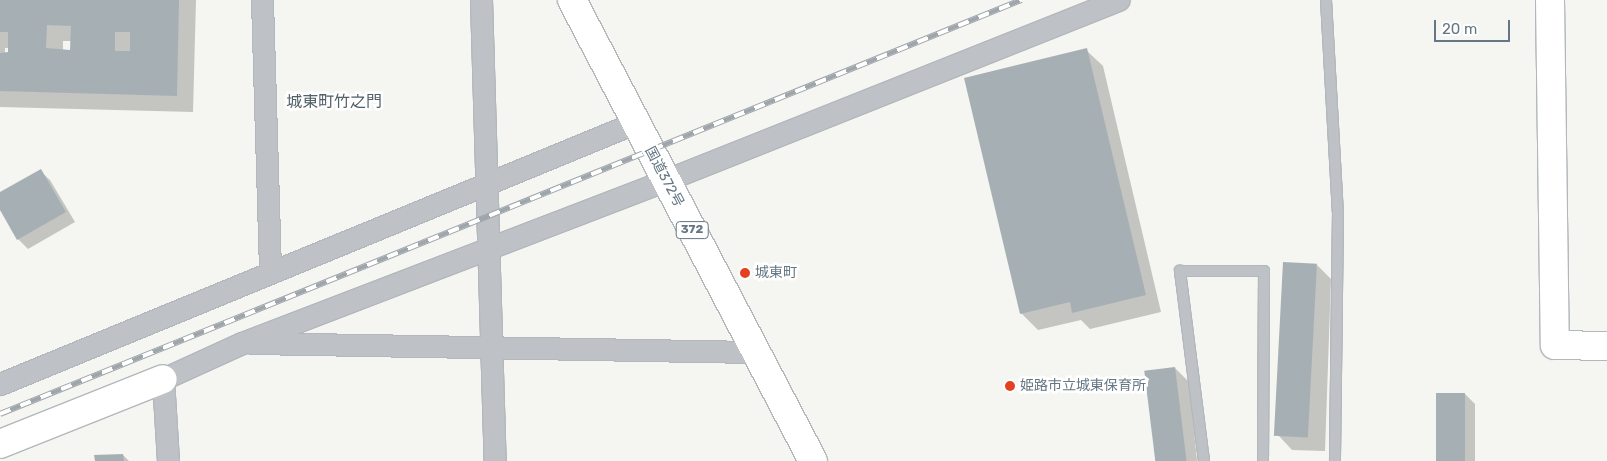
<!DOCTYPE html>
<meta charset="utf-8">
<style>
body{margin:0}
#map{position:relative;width:1607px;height:461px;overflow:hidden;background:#f5f5f1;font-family:Rubik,"Noto Sans JP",sans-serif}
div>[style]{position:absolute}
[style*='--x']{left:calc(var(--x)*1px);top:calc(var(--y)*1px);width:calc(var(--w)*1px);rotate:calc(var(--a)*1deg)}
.shadow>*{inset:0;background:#0003}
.building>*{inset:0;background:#a6b0b4;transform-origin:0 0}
.roads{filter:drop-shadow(1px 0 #b2b8bc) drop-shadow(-1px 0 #b2b8bc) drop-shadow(0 1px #b2b8bc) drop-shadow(0 -1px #b2b8bc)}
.lane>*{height:10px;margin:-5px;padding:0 5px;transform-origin:5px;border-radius:5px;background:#bec2c6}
.street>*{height:21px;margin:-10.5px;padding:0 10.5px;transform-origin:10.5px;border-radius:10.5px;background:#bec2c6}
.secondary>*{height:28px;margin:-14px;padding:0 14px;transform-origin:14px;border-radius:14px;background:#fff}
.highway>*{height:28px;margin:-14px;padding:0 14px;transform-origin:14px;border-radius:14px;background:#fff}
.rail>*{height:5.5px;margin-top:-2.75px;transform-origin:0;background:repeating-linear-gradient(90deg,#fff 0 11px,#9fa6ab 0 22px);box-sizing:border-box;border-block:1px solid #9fa6ab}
.dots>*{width:14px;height:14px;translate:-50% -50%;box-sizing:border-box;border:2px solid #fff;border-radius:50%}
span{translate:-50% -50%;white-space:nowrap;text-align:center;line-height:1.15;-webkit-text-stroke:5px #fff;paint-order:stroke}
.shield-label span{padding:1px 4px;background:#fff;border:1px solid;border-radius:4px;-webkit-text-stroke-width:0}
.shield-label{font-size:12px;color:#647783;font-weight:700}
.street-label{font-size:14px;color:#647783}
.poi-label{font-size:14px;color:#647783}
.left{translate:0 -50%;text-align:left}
.quarter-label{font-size:16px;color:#526068}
.scale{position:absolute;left:1434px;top:20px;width:76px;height:22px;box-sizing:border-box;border:2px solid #647783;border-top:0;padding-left:6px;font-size:15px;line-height:18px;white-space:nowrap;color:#647783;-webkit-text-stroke:4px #fff;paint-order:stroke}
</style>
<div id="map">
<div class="shadow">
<div style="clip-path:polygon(evenodd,0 0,196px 0,193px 112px,0 107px,0 0,63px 41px,71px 41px,71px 51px,63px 50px,63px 41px,0 0,5px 48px,9px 48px,9px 54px,5px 54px,5px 48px)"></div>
<div style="clip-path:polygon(1086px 50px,1103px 66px,1161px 312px,1090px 329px,1081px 320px,1038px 330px,1021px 313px)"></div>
<div style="clip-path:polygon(40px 171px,50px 180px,75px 222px,28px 249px,18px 239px,0 208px,0 194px)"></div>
<div style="clip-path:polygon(1317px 265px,1331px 279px,1325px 451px,1292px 450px,1279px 436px)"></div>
<div style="clip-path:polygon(1175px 368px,1189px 382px,1197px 461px,1155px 461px)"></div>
<div style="clip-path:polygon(1465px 394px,1475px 404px,1475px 461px,1438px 461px)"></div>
<div style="clip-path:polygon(123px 455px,129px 461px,96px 461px)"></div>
</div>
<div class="building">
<div style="clip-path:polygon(evenodd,0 0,179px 0,177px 96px,0 91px,0 53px,8px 52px,8px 32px,0 32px,0 0,47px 25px,71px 26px,70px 50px,46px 48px,47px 25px,0 0,115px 32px,130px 32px,130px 51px,115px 51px,115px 32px)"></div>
<div style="clip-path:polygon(1087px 48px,1146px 295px,1072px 313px,1070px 302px,1020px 314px,964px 78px)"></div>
<div style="clip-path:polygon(41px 169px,66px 212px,17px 240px,0 210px,0 192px)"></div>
<div style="left:1283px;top:262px;width:34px;height:174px;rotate:3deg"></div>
<div style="left:1175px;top:367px;width:95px;height:31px;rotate:83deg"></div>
<div style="left:1436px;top:393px;width:29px;height:68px"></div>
<div style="clip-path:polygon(123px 454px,124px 461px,95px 461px,94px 455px)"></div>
</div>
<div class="roads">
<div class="lane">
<div style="--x:1326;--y:0;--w:212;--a:86.8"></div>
<div style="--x:1338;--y:212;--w:249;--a:90.7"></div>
<div style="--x:1204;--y:461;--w:192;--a:-97.2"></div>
<div style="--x:1180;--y:271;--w:84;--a:0"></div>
<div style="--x:1264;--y:271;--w:190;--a:90.3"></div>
</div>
<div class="street">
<div style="--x:262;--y:0;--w:270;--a:88.3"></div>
<div style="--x:481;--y:0;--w:461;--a:88.3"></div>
<div style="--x:252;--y:343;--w:503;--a:1.03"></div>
<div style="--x:0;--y:384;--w:689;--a:-22.36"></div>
<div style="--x:168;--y:461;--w:82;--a:-93.5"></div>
<div style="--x:163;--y:379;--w:87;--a:-24.5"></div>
<div style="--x:242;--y:343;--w:454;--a:-21"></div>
<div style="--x:666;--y:180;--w:487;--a:-21.7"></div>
</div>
<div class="secondary">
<div style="--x:1550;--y:0;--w:345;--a:89.2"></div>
<div style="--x:1555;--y:345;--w:52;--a:1.1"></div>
<div style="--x:0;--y:444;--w:175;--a:-21.7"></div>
</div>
<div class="highway">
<div style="--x:572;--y:0;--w:520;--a:62.4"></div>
</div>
</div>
<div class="rail">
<div style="--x:0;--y:414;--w:1102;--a:-22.07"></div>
</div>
<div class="dots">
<div style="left:745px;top:273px;background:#e44122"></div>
<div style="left:1010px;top:386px;background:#e44122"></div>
</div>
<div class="shield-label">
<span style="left:692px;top:230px">372</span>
</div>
<div class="street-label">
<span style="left:664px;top:177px;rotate:62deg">国道372号</span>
</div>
<div class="poi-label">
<span class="left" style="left:755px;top:273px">城東町</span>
<span class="left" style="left:1020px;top:386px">姫路市立城東保育所</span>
</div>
<div class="quarter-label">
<span style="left:334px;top:102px">城東町竹之門</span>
</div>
<div class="scale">20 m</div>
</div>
